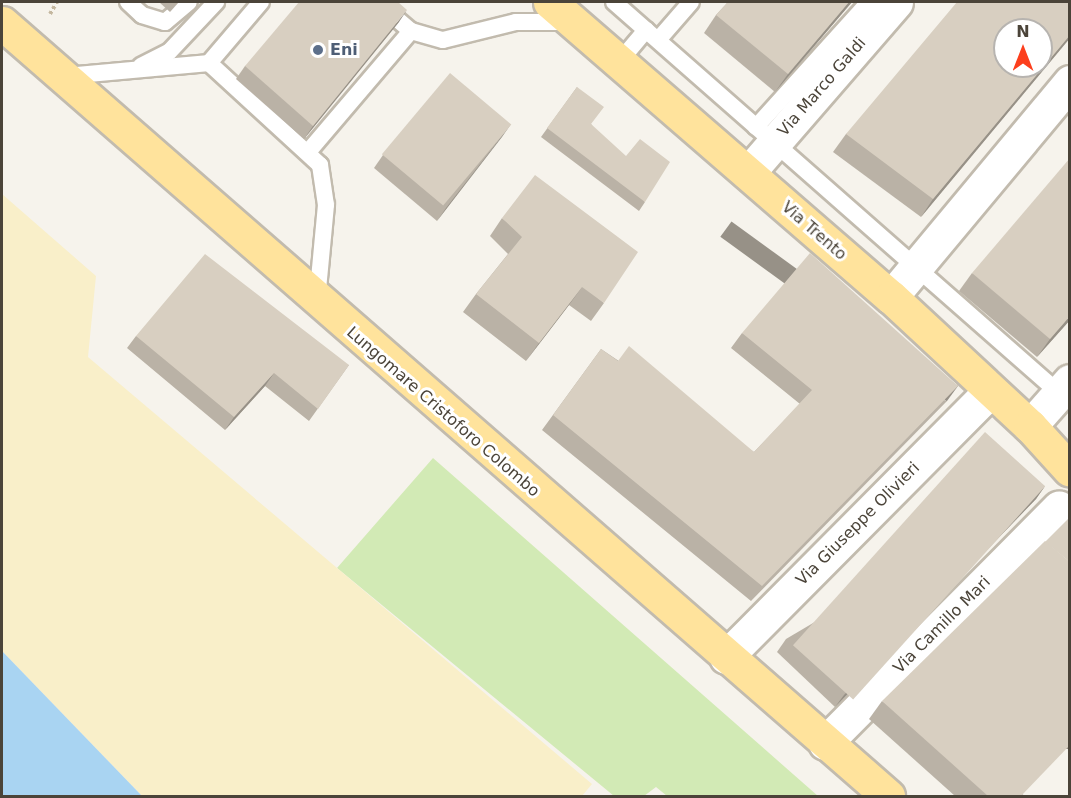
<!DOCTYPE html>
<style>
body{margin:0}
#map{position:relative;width:1071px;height:798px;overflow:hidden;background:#f6f3ec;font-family:"DejaVu Sans",sans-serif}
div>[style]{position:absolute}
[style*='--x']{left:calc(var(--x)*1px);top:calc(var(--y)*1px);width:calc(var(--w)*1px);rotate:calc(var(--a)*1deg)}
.green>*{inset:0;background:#d2eab5}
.sand>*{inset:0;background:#f9efc9}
.water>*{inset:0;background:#a9d4f2}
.path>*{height:4px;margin-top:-2px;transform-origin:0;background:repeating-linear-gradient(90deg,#c4b79f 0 3px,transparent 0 6px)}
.roads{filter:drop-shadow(2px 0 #c2bbae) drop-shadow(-2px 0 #c2bbae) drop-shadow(0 2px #c2bbae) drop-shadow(0 -2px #c2bbae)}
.lane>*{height:16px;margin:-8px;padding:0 8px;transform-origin:8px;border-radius:8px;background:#fff}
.street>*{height:33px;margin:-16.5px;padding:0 16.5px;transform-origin:16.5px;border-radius:16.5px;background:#fff}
.primary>*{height:33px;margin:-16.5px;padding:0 16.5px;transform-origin:16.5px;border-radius:16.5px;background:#ffe39c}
.wall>*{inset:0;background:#bab2a6}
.shaded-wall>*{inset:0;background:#979187;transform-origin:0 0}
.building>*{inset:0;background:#d8cfc1;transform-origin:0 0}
.dots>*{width:16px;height:16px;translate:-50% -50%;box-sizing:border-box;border:3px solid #fff;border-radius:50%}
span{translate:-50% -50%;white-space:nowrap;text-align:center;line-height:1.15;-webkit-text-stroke:6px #fff;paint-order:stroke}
.service-label{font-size:16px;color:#4e5e75;font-weight:700}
.left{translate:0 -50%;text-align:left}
.street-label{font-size:16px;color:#4b4439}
.frame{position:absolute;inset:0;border:3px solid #4b4439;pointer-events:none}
.north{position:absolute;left:993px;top:18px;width:60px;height:60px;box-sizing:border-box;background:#fff;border:2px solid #b7b4b0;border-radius:50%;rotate:0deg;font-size:16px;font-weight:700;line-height:24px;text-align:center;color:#4b4439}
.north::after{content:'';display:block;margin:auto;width:21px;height:27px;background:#fc3f1d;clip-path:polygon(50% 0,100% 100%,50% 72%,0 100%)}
</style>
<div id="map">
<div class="green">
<div style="clip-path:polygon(433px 458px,818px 796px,667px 796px,656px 787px,644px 796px,614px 796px,337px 568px)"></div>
</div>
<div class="sand">
<div style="clip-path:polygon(2px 194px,96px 276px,88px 357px,592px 784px,582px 796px,142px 796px,2px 651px)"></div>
</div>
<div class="water">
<div style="clip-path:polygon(2px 651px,142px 796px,2px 796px)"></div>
</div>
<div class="path">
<div style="--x:50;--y:14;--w:14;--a:-60"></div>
</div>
<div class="roads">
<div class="lane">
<div style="--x:128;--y:2;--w:19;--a:43"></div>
<div style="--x:142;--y:15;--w:24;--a:17"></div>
<div style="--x:165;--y:22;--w:31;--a:-40"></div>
<div style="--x:377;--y:2;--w:45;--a:40.5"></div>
<div style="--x:411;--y:31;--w:33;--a:16"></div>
<div style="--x:443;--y:40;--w:75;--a:-13.9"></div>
<div style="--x:516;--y:22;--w:52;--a:0"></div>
<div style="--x:614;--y:2;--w:592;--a:41.3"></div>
<div style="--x:658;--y:40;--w:50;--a:-49"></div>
<div style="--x:619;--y:62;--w:42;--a:-49.8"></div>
<div style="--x:209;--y:63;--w:151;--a:42.6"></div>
<div style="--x:320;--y:165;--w:40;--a:81.5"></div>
<div style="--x:326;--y:205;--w:95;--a:95.4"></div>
<div style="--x:141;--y:66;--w:31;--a:-27"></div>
<div style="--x:169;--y:52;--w:69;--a:-46.8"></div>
<div style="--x:66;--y:76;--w:144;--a:-5.2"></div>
<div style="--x:209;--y:63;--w:80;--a:-49.6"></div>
<div style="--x:756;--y:127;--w:169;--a:-47.9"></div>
<div style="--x:308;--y:152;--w:159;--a:-49.6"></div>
</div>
<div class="street">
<div style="--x:748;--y:173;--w:226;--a:-49.1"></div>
<div style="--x:891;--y:297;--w:280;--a:-50.2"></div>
<div style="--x:1030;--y:426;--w:60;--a:-48.4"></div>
<div style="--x:726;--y:657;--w:375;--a:-45.2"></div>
<div style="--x:825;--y:743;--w:332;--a:-45.2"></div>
</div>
<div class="primary">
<div style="--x:550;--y:2;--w:451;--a:40.9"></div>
<div style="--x:891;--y:297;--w:190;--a:42.9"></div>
<div style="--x:1030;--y:426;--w:59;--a:47.7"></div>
<div style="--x:2;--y:23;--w:1176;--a:41.1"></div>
</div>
</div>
<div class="wall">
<div style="clip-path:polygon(159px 2px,179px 2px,170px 12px)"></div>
<div style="clip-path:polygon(728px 2px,852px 2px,775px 92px,704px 33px,716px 15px)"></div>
<div style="clip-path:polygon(1070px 2px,1070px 38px,921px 217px,833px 152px,846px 134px)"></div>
<div style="clip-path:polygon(399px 22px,304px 139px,236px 79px,245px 66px)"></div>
<div style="clip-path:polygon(577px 87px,591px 124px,645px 202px,639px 211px,541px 137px)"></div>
<div style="clip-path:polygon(511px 124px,437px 221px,374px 168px,383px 155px)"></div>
<div style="clip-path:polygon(502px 218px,604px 303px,591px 321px,569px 305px,526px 361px,463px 312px,476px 294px,508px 254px,490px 236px)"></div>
<div style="clip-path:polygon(972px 273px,1070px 320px,1037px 357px,959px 291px)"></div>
<div style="clip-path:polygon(742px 333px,947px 401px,751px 601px,542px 430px,601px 349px,754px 452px,800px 404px,731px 348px)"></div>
<div style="clip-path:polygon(136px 336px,349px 365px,309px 421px,265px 386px,225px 430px,127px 348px)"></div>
<div style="clip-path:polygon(1045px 486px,1036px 499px,835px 707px,777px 652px,786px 639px)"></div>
<div style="clip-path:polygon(882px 701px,1025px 796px,955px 796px,869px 719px)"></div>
</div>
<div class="shaded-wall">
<div style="clip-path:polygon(849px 2px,852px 2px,775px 92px,788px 74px)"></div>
<div style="clip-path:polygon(407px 10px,399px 22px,304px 139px,313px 126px)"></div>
<div style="clip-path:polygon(1070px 35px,1070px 38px,921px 217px,933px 199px)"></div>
<div style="clip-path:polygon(511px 124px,502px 137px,437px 221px,446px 208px)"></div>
<div style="clip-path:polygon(582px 287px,569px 305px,526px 361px,539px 343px)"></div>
<div style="clip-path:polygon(1070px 316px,1070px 320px,1037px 357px,1050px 339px)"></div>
<div style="clip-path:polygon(274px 373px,265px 386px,225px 430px,234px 417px)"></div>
<div style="left:958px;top:386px;width:19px;height:280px;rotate:126deg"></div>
<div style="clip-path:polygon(1045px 486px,1036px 499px,835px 707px,844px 695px)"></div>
<div style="left:1070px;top:745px;width:4px;height:71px;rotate:90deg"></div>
</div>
<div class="building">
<div style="clip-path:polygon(299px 2px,398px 2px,407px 10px,313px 126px,245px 66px)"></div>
<div style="clip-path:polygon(728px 2px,849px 2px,788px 74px,716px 15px)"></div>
<div style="clip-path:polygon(evenodd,957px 2px,1070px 2px,1070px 35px,933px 199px,846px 134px,957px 2px,1005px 30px,1041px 30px,1041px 66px,1005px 66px,1005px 30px)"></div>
<div style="left:450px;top:73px;width:80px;height:106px;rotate:40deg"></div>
<div style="clip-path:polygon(577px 87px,604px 107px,591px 124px,626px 156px,640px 139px,670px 162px,645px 202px,547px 128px)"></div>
<div style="clip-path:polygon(1070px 158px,1070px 316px,1050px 339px,972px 273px)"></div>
<div style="clip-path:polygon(535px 175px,638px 252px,604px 303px,582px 287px,539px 343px,476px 294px,522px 237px,502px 218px)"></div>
<div style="clip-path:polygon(810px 253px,958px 386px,762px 586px,553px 415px,601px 349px,618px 361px,629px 346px,754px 452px,812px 390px,742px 333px)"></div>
<div style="clip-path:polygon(205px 254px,349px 365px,318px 409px,274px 373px,234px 417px,136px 336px)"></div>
<div style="left:985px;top:432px;width:81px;height:287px;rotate:42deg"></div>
<div style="clip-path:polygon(1070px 517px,1070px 562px,1045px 542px)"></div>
<div style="clip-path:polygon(1045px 541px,1070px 562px,1070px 745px,1021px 796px,988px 796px,882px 701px)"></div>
</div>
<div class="dots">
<div style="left:318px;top:50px;background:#5c6f8a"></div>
</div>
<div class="service-label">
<span class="left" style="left:330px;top:50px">Eni</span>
</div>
<div class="street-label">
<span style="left:822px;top:87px;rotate:-49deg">Via Marco Galdi</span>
<span style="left:814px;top:231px;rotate:41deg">Via Trento</span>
<span style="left:443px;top:412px;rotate:41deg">Lungomare Cristoforo Colombo</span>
<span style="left:858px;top:524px;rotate:-45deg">Via Giuseppe Olivieri</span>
<span style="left:942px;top:625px;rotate:-45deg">Via Camillo Mari</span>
</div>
<div class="frame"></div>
<div class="north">N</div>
</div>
